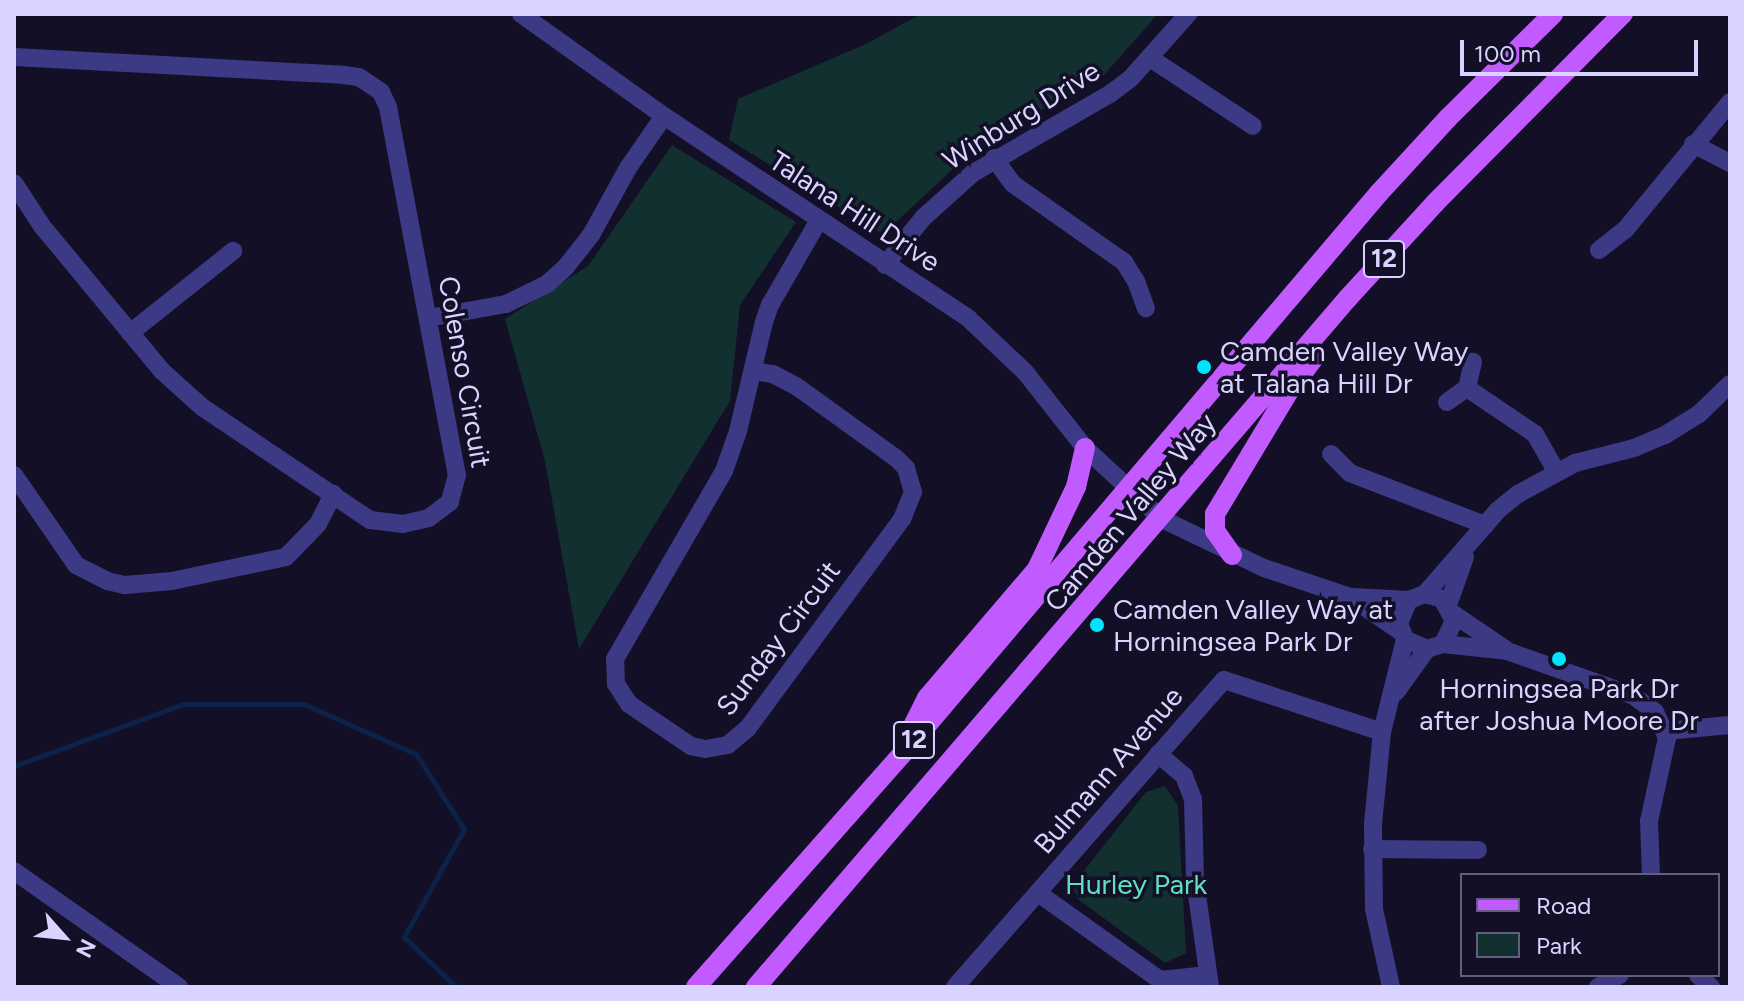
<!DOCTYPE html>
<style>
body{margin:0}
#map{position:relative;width:1744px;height:1001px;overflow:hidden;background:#130f26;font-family:Figtree,sans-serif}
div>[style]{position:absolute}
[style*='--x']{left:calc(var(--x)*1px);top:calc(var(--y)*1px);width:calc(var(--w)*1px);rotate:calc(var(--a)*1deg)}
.green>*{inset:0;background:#12302f}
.stream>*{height:5px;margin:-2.5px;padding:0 2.5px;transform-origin:2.5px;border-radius:2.5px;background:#0c2248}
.minor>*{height:18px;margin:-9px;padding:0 9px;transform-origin:9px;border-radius:9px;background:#3d3a85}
.major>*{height:20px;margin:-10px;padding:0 10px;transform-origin:10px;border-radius:10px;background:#c25bff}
.dots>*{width:22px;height:22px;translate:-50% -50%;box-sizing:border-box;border:4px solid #130f26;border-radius:50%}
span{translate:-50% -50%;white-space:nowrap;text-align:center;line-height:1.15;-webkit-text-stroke:7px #130f26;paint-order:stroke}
.shield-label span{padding:2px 6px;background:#130f26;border:2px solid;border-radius:6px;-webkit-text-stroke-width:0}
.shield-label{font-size:26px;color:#d9d4ff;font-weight:700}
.street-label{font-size:28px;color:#d9d4ff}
.poi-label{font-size:28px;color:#d9d4ff}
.left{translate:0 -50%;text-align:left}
.park-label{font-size:28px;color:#5fe0c0}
.frame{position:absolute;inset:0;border:16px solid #d9d4ff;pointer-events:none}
.legend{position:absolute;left:1460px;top:873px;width:260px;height:104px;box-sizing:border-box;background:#130f26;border:2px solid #625e7d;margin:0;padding:10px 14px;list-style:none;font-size:24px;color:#d9d4ff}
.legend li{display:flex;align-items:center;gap:16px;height:40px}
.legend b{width:40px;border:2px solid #625e7d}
.north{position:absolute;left:24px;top:897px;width:80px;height:80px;-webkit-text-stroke:6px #130f26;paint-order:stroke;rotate:117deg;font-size:22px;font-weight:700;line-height:32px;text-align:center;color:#d9d4ff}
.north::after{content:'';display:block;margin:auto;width:28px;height:36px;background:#d9d4ff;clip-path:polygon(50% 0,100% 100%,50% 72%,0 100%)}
.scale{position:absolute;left:1460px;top:40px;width:238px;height:36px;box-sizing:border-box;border:4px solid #d9d4ff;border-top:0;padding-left:10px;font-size:24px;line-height:28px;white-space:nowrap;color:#d9d4ff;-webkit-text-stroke:6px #130f26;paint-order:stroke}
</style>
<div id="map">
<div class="green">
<div style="clip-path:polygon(921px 14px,1158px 14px,1103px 76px,983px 141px,883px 234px,729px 140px,738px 99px,866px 44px)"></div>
<div style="clip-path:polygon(672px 145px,796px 222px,740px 305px,730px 401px,579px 649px,545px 461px,505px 319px,588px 266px)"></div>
<div style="clip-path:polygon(1165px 786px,1178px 806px,1186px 953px,1165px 963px,1079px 900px,1072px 886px,1146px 792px)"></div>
</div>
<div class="stream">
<div style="--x:14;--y:766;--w:180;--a:-20.1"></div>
<div style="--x:183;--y:704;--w:121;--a:0"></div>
<div style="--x:304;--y:704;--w:123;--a:24.1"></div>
<div style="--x:416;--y:754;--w:89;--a:57.4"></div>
<div style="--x:464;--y:829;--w:124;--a:119.1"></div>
<div style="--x:404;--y:937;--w:72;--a:43.9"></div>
</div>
<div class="minor">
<div style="--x:521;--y:14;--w:176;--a:35.5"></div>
<div style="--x:664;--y:116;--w:366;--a:33.6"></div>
<div style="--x:969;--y:319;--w:77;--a:43.4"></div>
<div style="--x:1025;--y:372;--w:97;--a:51.7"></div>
<div style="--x:1085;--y:448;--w:105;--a:42.7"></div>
<div style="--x:1162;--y:519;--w:113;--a:25.7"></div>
<div style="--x:1264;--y:568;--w:91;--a:18.6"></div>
<div style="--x:1350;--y:597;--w:60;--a:34.2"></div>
<div style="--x:14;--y:57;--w:330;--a:3.1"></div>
<div style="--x:344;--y:75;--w:15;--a:8"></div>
<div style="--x:359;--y:77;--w:27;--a:34"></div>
<div style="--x:381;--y:92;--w:17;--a:65"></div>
<div style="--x:388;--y:107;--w:374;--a:79.4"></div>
<div style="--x:457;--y:475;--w:28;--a:105"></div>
<div style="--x:450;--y:502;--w:26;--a:143"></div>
<div style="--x:429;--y:518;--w:27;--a:167"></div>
<div style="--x:403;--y:524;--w:33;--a:-173"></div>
<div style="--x:370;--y:520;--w:202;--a:-146.1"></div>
<div style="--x:202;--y:407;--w:54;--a:-138"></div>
<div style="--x:162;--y:371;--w:188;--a:-129.6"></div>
<div style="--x:42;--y:226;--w:51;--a:-123.1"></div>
<div style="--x:1150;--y:58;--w:123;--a:33.4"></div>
<div style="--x:1693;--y:144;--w:42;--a:27.2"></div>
<div style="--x:994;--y:158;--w:32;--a:54"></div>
<div style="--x:1013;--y:184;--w:136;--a:35.1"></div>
<div style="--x:1124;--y:262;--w:22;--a:58"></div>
<div style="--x:1136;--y:281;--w:29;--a:70"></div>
<div style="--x:1599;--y:250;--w:33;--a:-38"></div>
<div style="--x:1625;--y:230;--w:166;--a:-50.6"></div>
<div style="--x:885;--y:265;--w:60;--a:-51"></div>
<div style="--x:923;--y:218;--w:67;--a:-42"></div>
<div style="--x:973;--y:173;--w:158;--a:-30"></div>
<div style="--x:1110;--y:94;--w:26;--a:-37"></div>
<div style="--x:1131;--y:78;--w:86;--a:-48.3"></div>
<div style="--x:428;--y:318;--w:79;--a:-10.2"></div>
<div style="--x:506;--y:304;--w:46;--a:-26"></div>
<div style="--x:547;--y:284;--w:24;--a:-42"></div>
<div style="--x:565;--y:268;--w:42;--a:-51.8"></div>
<div style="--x:591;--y:235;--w:77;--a:-61.1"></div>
<div style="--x:628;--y:168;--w:63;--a:-55.3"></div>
<div style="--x:130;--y:333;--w:132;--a:-38.5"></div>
<div style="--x:753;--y:371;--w:20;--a:9"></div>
<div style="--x:773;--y:374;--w:26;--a:28"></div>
<div style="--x:796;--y:386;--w:123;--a:35.8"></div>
<div style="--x:896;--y:458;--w:14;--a:45"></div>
<div style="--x:906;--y:468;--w:25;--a:74"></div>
<div style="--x:913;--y:492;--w:29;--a:112"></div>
<div style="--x:902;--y:519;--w:260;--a:126.4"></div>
<div style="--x:748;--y:728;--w:26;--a:140"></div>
<div style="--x:728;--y:745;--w:23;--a:170"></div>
<div style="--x:705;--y:749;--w:14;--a:-168"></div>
<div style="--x:691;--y:746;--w:75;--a:-145.9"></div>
<div style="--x:629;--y:704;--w:24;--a:-123"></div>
<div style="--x:616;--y:684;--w:25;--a:-92"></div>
<div style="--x:615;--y:659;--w:217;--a:-59.9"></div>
<div style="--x:724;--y:471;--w:42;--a:-70.7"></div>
<div style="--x:738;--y:431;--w:112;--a:-76.6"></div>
<div style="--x:764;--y:322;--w:18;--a:-71"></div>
<div style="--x:770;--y:305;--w:96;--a:-60"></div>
<div style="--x:1467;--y:388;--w:82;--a:34.1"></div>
<div style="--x:1535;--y:434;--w:43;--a:60.4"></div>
<div style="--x:1447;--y:402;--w:24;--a:-35"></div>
<div style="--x:1467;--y:388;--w:27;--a:-77"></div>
<div style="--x:1331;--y:454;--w:27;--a:45"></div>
<div style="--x:1350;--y:473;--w:145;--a:21.1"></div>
<div style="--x:14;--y:475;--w:109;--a:55.4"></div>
<div style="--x:76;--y:565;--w:35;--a:27"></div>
<div style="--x:107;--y:581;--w:18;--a:13"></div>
<div style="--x:125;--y:585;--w:47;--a:-4.9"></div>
<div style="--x:172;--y:581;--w:116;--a:-11.9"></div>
<div style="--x:286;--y:557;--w:46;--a:-45.9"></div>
<div style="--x:318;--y:524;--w:34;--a:-63"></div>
<div style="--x:1425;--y:594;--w:111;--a:-49"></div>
<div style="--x:1498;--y:510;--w:26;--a:-39"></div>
<div style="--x:1518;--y:494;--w:65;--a:-28.5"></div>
<div style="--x:1575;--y:463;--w:61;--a:-14.3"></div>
<div style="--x:1634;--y:448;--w:34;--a:-23"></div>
<div style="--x:1665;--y:435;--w:40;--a:-32"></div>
<div style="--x:1699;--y:414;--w:43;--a:-44.1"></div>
<div style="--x:1353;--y:597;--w:56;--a:3.1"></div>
<div style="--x:1409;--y:600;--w:17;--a:-21"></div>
<div style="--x:1425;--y:594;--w:18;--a:16"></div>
<div style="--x:1442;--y:599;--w:25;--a:61"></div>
<div style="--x:1454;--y:621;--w:25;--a:116"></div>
<div style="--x:1443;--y:644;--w:17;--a:163"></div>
<div style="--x:1427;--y:649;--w:24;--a:-156"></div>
<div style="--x:1405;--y:639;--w:17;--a:-111"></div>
<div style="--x:1399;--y:623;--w:25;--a:-67"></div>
<div style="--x:1448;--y:605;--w:51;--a:-70.5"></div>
<div style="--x:1452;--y:613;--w:64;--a:34.2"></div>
<div style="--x:1443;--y:644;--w:64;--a:6.2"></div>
<div style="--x:1507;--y:651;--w:135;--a:19.5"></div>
<div style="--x:1634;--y:696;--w:26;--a:37"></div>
<div style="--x:1655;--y:712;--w:29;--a:65"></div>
<div style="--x:1667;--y:738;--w:85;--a:102.2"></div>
<div style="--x:1649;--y:821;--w:54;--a:87.9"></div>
<div style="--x:1396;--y:692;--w:53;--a:-54.2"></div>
<div style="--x:1666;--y:731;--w:64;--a:-5.4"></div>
<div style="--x:1158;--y:754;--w:34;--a:40"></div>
<div style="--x:1184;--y:776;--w:25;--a:69"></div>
<div style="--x:1193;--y:799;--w:82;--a:88.6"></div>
<div style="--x:1195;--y:881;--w:107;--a:81.9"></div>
<div style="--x:1372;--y:849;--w:106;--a:0.5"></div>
<div style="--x:14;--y:871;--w:202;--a:35.1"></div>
<div style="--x:1038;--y:893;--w:150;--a:35.5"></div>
<div style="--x:1160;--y:980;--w:48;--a:-5.9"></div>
<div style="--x:1698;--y:975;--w:18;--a:43"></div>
<div style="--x:955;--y:987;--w:408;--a:-48.8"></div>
<div style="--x:1224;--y:680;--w:166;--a:18.2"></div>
<div style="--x:1391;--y:987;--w:80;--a:-102.3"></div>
<div style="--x:1374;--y:909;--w:85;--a:-90.7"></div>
<div style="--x:1373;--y:824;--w:92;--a:-84.4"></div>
<div style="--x:1382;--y:732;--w:96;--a:-76.1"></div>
<div style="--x:1598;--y:987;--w:25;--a:-29"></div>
</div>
<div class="major">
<div style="--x:1232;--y:555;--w:29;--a:-125"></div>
<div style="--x:1215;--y:531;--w:17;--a:-90"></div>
<div style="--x:1215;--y:514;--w:144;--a:-59"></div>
<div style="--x:1289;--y:391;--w:41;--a:-52.9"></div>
<div style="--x:909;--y:734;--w:40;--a:-63.4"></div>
<div style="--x:927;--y:698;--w:170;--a:-49.5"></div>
<div style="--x:1037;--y:569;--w:91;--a:-64.6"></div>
<div style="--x:1076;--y:487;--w:40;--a:-77"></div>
<div style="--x:696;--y:987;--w:312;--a:-48.5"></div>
<div style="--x:903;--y:753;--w:735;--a:-49.64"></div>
<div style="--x:1379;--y:193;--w:102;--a:-47.4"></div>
<div style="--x:1448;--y:118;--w:148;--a:-44.7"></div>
<div style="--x:756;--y:987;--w:908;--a:-49.33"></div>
<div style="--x:1348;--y:298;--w:129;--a:-47.5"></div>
<div style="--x:1435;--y:203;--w:267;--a:-45.2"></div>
</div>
<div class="dots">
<div style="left:1204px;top:367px;background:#00e5ff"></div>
<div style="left:1097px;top:625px;background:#00e5ff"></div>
<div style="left:1559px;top:659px;background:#00e5ff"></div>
</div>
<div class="shield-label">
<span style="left:1384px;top:259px">12</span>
<span style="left:914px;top:740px">12</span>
</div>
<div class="street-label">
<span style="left:1021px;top:115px;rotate:-32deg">Winburg Drive</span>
<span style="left:855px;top:211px;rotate:33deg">Talana Hill Drive</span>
<span style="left:465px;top:372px;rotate:80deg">Colenso Circuit</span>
<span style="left:1130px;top:512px;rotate:-50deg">Camden Valley Way</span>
<span style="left:778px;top:638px;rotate:-53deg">Sunday Circuit</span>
<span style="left:1108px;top:770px;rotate:-49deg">Bulmann Avenue</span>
</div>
<div class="poi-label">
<span class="left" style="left:1220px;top:367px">Camden Valley Way<br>at Talana Hill Dr</span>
<span class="left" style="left:1113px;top:625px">Camden Valley Way at<br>Horningsea Park Dr</span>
<span style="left:1559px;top:704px">Horningsea Park Dr<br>after Joshua Moore Dr</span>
</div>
<div class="park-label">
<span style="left:1136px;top:884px">Hurley Park</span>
</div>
<div class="frame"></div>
<ul class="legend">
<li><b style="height:10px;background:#c25bff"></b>Road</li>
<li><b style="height:22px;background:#12302f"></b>Park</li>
</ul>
<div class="north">N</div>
<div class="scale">100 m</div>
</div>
